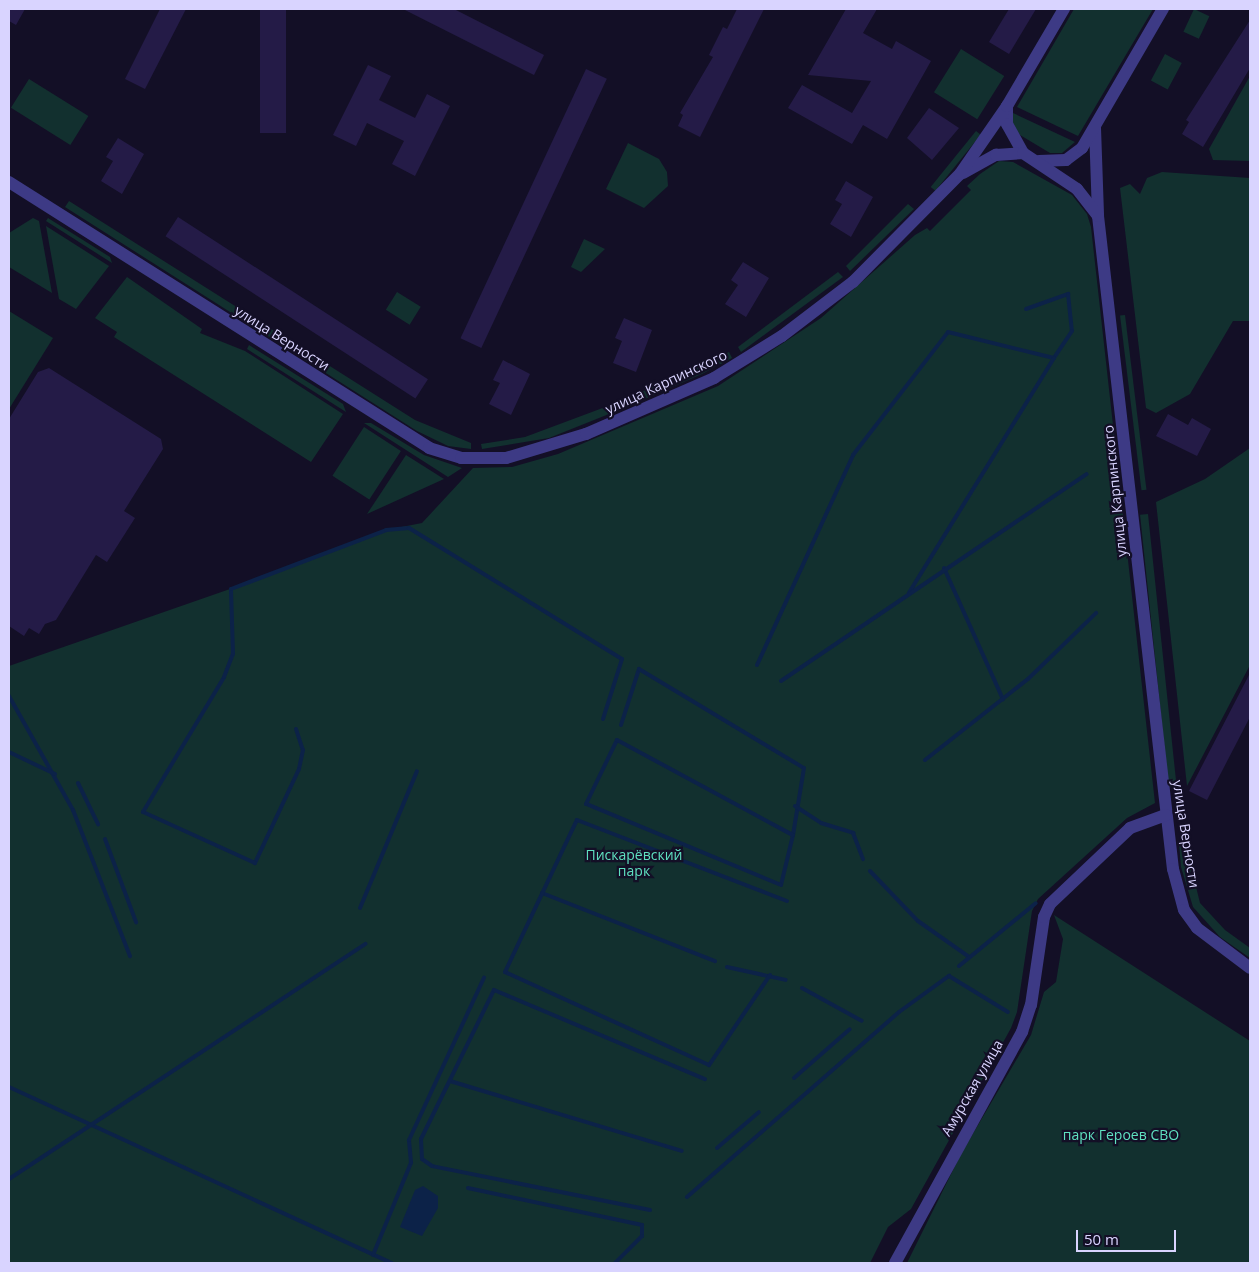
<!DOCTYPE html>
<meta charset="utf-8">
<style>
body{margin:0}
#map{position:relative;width:1259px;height:1272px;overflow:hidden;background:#130f26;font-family:"Open Sans",sans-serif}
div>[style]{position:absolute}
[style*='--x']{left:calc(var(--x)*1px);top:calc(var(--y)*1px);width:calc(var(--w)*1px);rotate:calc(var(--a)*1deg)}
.green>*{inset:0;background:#12302f;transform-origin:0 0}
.water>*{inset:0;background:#0c2248}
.stream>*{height:4px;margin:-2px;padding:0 2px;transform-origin:2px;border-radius:2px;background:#0c2248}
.building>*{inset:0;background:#241b47;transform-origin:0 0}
.minor>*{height:12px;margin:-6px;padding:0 6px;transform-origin:6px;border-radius:6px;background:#3d3a85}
span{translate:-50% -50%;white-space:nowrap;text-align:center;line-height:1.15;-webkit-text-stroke:4.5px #130f26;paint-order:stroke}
.street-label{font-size:14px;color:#d9d4ff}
.park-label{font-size:14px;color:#5fe0c0}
.frame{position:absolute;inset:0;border:10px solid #d9d4ff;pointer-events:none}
.scale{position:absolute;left:1076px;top:1230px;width:100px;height:22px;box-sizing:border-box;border:2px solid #d9d4ff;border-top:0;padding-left:6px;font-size:15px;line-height:18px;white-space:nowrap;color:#d9d4ff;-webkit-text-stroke:4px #130f26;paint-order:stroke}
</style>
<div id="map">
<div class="green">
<div style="clip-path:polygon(1074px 9px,1153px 9px,1078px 136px,1017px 107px)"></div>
<div style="left:1194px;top:9px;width:17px;height:25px;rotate:25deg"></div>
<div style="left:961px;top:49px;width:51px;height:51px;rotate:32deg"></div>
<div style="left:1165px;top:54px;width:19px;height:30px;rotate:28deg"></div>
<div style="clip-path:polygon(1250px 76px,1250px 161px,1213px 160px,1209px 149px)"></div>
<div style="left:29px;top:79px;width:70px;height:34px;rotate:32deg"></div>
<div style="clip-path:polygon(1013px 113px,1075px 142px,1062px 153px,1050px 153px,1020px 135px,1013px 126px)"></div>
<div style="left:976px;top:131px;width:6px;height:72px;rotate:39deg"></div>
<div style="clip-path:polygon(628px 143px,659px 159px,667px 172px,668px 186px,644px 208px,606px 189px)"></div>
<div style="clip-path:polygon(999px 161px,1013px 162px,1072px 195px,1087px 214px,1091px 227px,1155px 803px,1127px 818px,1038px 899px,1032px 911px,1017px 1012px,1011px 1028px,911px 1209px,888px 1227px,870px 1263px,9px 1263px,9px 666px,230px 589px,386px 530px,422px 523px,473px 468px,512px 467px,558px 454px,718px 386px,821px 318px,915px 235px,927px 228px,930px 231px,971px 190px,967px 186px,980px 174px)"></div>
<div style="clip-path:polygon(1162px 172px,1250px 178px,1250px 321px,1233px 321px,1190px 394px,1156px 413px,1146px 408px,1120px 188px,1130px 184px,1140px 194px,1147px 178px)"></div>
<div style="clip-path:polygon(69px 201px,415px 420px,471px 443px,471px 449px,448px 446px,417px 431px,65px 207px)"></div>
<div style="clip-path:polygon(908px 204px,914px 209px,850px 271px,846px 266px)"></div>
<div style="clip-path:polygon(33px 218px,39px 221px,52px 293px,9px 267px,9px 233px)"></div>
<div style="clip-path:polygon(48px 218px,110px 257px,112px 263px,46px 221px)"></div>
<div style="clip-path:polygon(46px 226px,109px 266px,76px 309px,59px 299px)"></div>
<div style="clip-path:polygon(584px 239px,605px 249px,581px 272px,571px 267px)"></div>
<div style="clip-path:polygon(838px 272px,843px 277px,741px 352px,738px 347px)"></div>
<div style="clip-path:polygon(127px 277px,202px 329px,200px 333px,245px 351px,343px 414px,311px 462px,114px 337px,117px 332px,95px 318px)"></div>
<div style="left:397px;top:292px;width:28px;height:21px;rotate:32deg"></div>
<div style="clip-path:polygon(9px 311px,53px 338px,9px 409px)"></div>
<div style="left:1125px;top:315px;width:176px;height:5px;rotate:83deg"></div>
<div style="clip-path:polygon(249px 345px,343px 404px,346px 412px,247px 349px)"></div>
<div style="clip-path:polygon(729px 352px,732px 358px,702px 374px,629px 406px,626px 399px)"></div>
<div style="clip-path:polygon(616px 403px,619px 410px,549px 438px,482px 449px,481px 444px,525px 437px)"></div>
<div style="clip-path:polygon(364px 423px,371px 423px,424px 455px,462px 468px,448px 477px)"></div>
<div style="left:364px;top:427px;width:44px;height:58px;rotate:33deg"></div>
<div style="clip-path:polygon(1250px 448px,1250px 665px,1187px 786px,1156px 502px,1205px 479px)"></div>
<div style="clip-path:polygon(406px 455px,444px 479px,367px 514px)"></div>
<div style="left:1148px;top:514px;width:274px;height:8px;rotate:84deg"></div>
<div style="clip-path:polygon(1185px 842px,1200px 903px,1225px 930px,1250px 948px,1250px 958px,1220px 937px,1193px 907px,1181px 867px,1179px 843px)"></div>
<div style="clip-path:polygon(1054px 915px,1250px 1041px,1250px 1263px,907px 1263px,961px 1154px,1031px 1035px,1044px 992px,1056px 982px,1063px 939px)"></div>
</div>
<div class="water">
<div style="clip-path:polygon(423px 1186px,438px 1196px,438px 1208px,422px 1236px,400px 1227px,415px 1190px)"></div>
</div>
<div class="stream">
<div style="--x:1026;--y:309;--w:45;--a:-19.7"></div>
<div style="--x:1068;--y:294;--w:37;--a:84"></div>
<div style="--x:1072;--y:331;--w:32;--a:124"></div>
<div style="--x:944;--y:568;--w:144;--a:65.8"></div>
<div style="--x:757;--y:665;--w:231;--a:-65.4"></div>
<div style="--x:853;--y:455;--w:155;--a:-52.3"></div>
<div style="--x:948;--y:332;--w:109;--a:13.8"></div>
<div style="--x:1054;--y:358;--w:276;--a:121.7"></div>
<div style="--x:781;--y:681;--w:369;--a:-34.1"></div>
<div style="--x:9;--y:696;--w:131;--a:60.7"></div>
<div style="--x:73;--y:810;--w:157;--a:68.7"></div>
<div style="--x:621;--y:725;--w:59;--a:-72.2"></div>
<div style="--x:639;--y:669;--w:192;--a:31"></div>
<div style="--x:804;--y:768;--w:68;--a:99.3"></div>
<div style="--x:793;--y:835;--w:51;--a:103.5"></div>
<div style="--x:781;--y:885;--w:211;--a:-157.4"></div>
<div style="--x:586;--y:804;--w:71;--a:-64.2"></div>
<div style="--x:617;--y:740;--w:200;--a:28.4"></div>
<div style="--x:296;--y:729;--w:22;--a:72"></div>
<div style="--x:303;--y:750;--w:19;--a:102"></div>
<div style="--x:299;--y:769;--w:104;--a:115.1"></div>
<div style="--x:255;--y:863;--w:123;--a:-155.5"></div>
<div style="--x:143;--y:812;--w:157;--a:-59"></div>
<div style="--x:224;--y:677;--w:25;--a:-69"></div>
<div style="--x:233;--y:654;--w:65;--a:-91.8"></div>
<div style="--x:231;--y:589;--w:166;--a:-20.8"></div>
<div style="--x:386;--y:530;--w:23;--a:-5"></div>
<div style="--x:409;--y:528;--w:250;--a:31.6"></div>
<div style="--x:622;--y:659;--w:63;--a:107.6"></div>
<div style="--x:9;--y:752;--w:51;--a:25.6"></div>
<div style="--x:925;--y:760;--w:131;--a:-38.2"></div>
<div style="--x:1028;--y:679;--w:95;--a:-44.1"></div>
<div style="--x:78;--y:783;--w:46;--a:64"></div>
<div style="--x:795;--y:806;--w:31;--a:33"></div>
<div style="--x:821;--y:823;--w:34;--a:17"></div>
<div style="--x:853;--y:833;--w:28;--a:69"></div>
<div style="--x:105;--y:839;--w:89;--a:69.5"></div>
<div style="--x:870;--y:871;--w:69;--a:46.2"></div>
<div style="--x:918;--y:921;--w:62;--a:35.2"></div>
<div style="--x:542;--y:893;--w:186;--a:21.5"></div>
<div style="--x:360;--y:908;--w:148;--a:-67.4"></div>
<div style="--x:959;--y:966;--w:99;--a:-39.3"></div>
<div style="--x:727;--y:967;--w:60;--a:12.4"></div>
<div style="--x:770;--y:975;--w:109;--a:124.1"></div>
<div style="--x:709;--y:1065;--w:224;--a:-155.5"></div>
<div style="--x:505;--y:972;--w:168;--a:-64.7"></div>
<div style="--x:577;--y:820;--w:225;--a:21.1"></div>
<div style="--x:802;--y:988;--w:68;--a:28.8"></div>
<div style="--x:794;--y:1078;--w:74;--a:-41.2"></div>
<div style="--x:450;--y:1081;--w:242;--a:16.8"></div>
<div style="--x:9;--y:1087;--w:422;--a:24.7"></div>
<div style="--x:717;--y:1148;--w:55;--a:-40.6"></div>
<div style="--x:9;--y:1179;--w:427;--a:-33.4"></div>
<div style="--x:468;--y:1188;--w:178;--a:12"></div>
<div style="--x:642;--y:1225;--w:11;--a:90"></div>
<div style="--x:642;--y:1236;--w:38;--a:135"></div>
<div style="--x:687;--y:1197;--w:281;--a:-41.1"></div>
<div style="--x:899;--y:1012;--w:62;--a:-35.8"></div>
<div style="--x:949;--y:976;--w:69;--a:31.4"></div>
<div style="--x:650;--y:1210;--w:222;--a:-168.6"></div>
<div style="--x:432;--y:1166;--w:12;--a:-145"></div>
<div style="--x:422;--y:1159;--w:20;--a:-93"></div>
<div style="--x:421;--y:1139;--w:166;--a:-63.9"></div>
<div style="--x:494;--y:990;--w:229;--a:22.9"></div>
<div style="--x:373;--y:1255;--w:100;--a:-67.6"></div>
<div style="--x:411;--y:1163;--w:23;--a:-95"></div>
<div style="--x:409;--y:1140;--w:179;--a:-65.2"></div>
</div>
<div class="building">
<div style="clip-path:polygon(9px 9px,25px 9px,16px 25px,9px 21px)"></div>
<div style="clip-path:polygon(160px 9px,186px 9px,145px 89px,125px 79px)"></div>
<div style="left:260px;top:9px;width:26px;height:124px"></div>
<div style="clip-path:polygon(403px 9px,454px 9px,544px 55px,534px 75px)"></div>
<div style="clip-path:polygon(737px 9px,764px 9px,700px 137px,678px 126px,683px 115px,680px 113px,713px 57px,709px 55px,723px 27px,727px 29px)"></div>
<div style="clip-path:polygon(846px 9px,877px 9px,863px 33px,892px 49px,896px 41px,931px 61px,887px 139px,863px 125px,852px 144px,788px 108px,802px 85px,852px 113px,871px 81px,808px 75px)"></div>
<div style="clip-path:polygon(1009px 9px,1036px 9px,1009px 54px,989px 42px)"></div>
<div style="clip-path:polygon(1250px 20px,1250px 68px,1203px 147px,1182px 134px,1189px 122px,1186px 120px)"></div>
<div style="clip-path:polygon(368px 65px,391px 76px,379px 100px,415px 118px,427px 94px,450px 106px,415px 176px,392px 164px,404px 141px,367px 123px,356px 146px,333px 135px)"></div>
<div style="left:586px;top:69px;width:23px;height:297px;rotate:25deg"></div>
<div style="clip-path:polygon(929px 108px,959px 128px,932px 160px,907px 138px)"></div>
<div style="clip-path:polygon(118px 138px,144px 154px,122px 194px,101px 181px,113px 161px,106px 157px)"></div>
<div style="clip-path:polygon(846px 181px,873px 197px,851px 237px,830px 224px,842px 204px,835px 200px)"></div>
<div style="left:178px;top:217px;width:298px;height:23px;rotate:33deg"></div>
<div style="clip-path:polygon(743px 262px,769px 278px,746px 317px,725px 304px,738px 285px,731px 280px)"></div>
<div style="clip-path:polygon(624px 318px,652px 330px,636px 372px,613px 363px,622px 341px,615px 338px)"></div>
<div style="clip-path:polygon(503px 360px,530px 374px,511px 415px,489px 404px,500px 383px,493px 380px)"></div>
<div style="clip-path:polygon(49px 368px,161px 439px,163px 449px,124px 511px,135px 518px,107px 562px,96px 555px,56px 620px,45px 624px,39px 634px,29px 628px,24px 636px,9px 626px,9px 419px,38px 372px)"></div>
<div style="clip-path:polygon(1168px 414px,1188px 425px,1192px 418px,1211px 429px,1197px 456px,1156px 436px)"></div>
<div style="clip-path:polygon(1250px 673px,1250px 717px,1207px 800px,1189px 791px)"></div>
</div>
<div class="minor">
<div style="--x:1007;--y:106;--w:18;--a:90"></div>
<div style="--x:1007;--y:124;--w:33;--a:61"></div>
<div style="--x:1095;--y:128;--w:88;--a:88"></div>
<div style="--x:1098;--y:216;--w:657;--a:83.45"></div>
<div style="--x:1173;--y:869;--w:42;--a:75"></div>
<div style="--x:1184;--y:910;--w:22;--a:54"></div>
<div style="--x:1197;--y:928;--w:66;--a:37"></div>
<div style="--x:1039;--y:161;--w:27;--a:-2"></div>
<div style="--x:1066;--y:160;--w:20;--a:-37"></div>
<div style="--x:1082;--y:148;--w:161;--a:-59.8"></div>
<div style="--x:963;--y:173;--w:38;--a:-29"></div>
<div style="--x:996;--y:155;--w:27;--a:-4"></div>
<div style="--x:1023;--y:153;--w:65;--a:33.7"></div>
<div style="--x:1077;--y:189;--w:34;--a:52"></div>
<div style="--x:9;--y:182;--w:497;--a:32.3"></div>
<div style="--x:429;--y:448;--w:34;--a:17"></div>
<div style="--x:461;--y:458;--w:45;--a:0"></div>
<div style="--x:506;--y:458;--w:84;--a:-16.7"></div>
<div style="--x:586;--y:434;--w:140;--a:-23.6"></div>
<div style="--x:714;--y:378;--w:80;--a:-31.7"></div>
<div style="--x:782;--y:336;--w:89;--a:-37.3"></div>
<div style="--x:853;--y:282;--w:152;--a:-45.3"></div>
<div style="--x:960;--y:174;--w:83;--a:-55.3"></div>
<div style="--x:1007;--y:106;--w:113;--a:-59.6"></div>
<div style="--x:895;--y:1263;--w:264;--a:-61.2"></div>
<div style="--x:1022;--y:1032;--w:28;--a:-72"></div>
<div style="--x:1031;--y:1005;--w:89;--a:-81.6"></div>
<div style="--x:1044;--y:917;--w:14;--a:-65"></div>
<div style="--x:1050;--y:904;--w:110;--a:-43.5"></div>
<div style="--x:1130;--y:828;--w:38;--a:-20"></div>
</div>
<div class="street-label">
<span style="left:282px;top:338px;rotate:32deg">улица Верности</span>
<span style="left:666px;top:382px;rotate:-25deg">улица Карпинского</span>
<span style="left:1115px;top:491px;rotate:-96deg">улица Карпинского</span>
<span style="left:1186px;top:834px;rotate:81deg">улица Верности</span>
<span style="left:972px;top:1088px;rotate:-60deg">Амурская улица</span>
</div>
<div class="park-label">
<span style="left:634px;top:863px">Пискарёвский<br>парк</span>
<span style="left:1121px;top:1135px">парк Героев СВО</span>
</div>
<div class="frame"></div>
<div class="scale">50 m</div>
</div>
